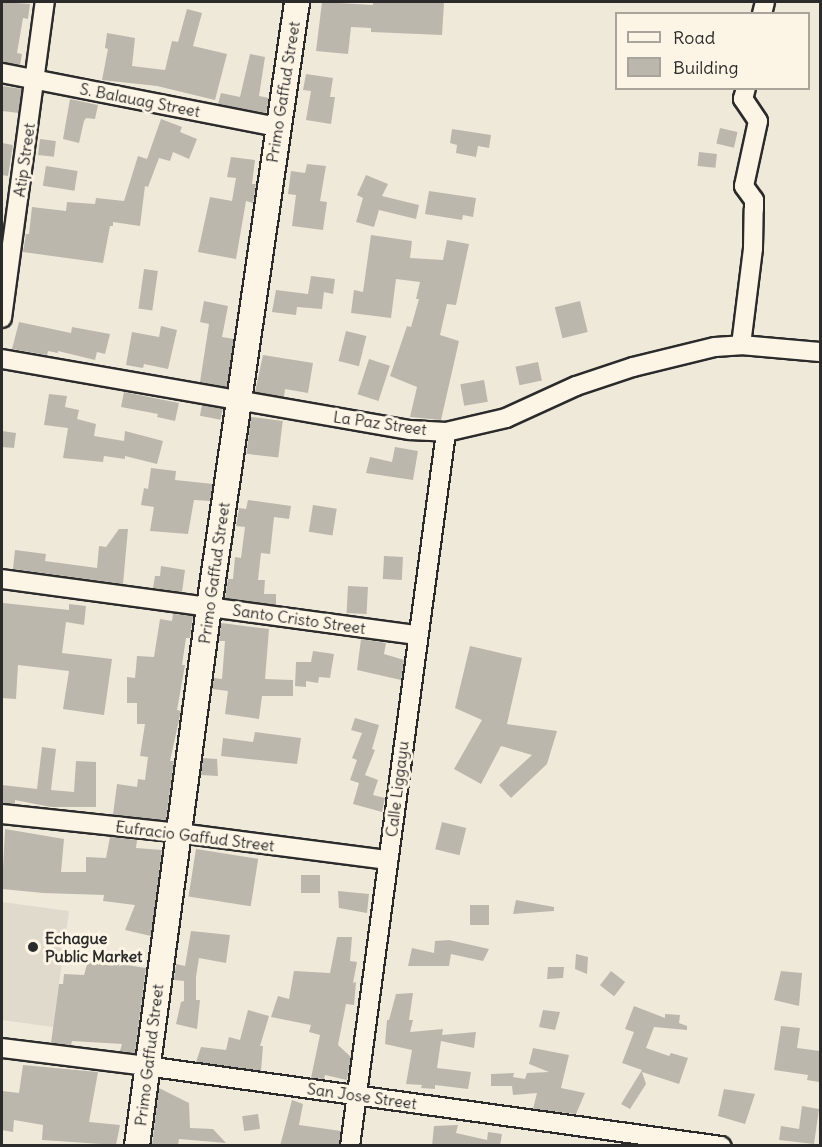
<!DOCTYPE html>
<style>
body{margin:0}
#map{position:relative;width:822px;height:1147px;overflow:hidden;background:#efe9da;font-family:Delius,sans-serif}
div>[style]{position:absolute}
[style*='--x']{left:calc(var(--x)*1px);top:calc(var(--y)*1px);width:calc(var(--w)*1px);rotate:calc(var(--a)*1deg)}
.built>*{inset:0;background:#e0dacc}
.building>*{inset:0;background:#bcb7ac;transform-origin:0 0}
.roads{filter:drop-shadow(2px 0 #2b2b2b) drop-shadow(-2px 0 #2b2b2b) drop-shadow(0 2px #2b2b2b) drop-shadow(0 -2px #2b2b2b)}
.minor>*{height:18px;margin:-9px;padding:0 9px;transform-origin:9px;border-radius:9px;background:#fcf5e5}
.major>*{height:24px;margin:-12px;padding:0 12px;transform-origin:12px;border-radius:12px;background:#fcf5e5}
.dots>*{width:16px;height:16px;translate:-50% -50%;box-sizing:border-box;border:3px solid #fcf5e5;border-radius:50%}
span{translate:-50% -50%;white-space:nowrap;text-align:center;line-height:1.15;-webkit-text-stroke:6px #fcf5e5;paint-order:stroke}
.street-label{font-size:16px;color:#2b2b2b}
.poi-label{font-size:16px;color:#2b2b2b;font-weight:700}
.left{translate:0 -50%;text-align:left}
.frame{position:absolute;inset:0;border:3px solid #2b2b2b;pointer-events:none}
.legend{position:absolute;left:615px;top:12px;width:195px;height:78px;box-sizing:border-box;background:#fcf5e5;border:2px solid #a8a49b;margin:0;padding:8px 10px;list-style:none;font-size:18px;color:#2b2b2b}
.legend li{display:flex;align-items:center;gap:12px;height:30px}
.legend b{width:30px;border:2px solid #a8a49b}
</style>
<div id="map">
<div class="built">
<div style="clip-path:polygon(2px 902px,69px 911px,53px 1027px,2px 1020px)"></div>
</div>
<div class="building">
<div style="clip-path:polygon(2px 2px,30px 4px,28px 19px,23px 18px,17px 53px,22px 54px,20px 65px,2px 62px)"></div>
<div style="clip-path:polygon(322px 2px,373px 5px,373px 2px,444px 3px,442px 35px,371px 32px,371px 28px,351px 27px,348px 54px,316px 51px)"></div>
<div style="clip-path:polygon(187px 9px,202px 13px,193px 46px,227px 54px,215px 100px,157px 86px,102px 80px,108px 49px,105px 48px,107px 33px,135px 38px,132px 66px,165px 70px,172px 41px,178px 42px)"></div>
<div style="clip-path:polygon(250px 54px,265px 57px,259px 96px,269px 98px,266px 113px,218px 104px,221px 93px,240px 97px)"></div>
<div style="clip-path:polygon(306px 74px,333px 78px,330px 97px,335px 97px,331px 124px,306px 120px,311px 91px,303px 90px)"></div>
<div style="clip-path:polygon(2px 86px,22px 89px,19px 113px,2px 111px)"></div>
<div style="clip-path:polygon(70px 99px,98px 105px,95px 119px,86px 118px,84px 121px,79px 143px,63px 139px)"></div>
<div style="clip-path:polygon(161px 119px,182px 127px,180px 132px,197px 139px,189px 159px,173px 152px,170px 161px,159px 158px,148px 187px,145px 186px,140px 226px,113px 222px,113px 226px,110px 226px,103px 263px,23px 252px,26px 234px,29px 234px,32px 207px,66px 211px,67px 202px,95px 204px,96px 198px,124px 201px,138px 156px,147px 159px)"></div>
<div style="left:720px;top:128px;width:18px;height:16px;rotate:13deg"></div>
<div style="clip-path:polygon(452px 129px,491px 135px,489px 148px,478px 146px,476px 157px,456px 153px,457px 145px,450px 143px)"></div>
<div style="left:40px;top:139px;width:16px;height:16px;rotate:7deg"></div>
<div style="clip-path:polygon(2px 143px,13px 145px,8px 176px,2px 175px)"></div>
<div style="left:699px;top:152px;width:18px;height:14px;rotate:6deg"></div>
<div style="clip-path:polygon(231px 157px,255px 160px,252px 184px,256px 184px,253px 203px,246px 201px,236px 259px,198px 252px,210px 197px,232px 201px,236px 178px,227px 177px)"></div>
<div style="clip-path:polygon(307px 164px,326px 166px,320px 201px,327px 202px,323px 230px,292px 226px,296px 195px,288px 194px,291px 171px,305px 173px)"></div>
<div style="left:46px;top:166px;width:32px;height:20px;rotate:9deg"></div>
<div style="clip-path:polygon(366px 175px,388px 184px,382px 196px,419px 205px,416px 219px,379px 210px,374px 227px,356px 222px,363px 198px,357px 195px)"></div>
<div style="clip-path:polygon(429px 191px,476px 198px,473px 217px,463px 215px,462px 220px,425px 214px)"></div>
<div style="clip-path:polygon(371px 235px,412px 241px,410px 258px,443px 260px,447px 240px,469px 244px,456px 305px,447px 304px,440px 335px,459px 341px,441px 420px,410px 417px,417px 387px,390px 376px,407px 326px,411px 327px,419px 299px,416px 299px,420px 282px,396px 279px,391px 318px,351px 313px,354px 290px,363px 292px)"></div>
<div style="left:144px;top:269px;width:14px;height:40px;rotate:8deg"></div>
<div style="clip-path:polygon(311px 276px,335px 279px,333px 294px,324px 292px,322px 309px,297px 307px,296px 315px,272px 312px,276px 290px,308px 294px)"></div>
<div style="clip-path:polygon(204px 301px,228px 306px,222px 337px,234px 339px,227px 387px,200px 382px,209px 324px,200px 322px)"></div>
<div style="left:580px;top:301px;width:32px;height:26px;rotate:76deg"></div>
<div style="clip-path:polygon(19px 322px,71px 333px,72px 327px,110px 334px,105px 354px,97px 352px,95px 360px,58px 351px,58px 353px,48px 351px,47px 355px,12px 349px)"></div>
<div style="clip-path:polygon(161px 326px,177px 330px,168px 369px,144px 364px,143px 368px,126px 365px,132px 332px,159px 337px)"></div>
<div style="left:346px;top:331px;width:21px;height:31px;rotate:14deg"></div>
<div style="clip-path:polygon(263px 355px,313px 363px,308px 393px,285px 389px,284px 397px,255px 392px)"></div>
<div style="left:369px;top:359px;width:22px;height:37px;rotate:18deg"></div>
<div style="left:538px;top:362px;width:19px;height:23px;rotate:78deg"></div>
<div style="left:484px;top:380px;width:22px;height:24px;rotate:80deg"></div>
<div style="clip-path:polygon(124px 392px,179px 403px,175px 421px,157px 417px,158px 414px,121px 407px)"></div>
<div style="clip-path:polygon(49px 394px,67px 396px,65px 407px,79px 410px,77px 419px,96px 424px,94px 436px,124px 441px,125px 431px,163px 441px,157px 464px,125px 456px,125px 459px,104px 456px,103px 462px,63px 458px,68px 428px,44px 425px)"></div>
<div style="left:202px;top:405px;width:21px;height:11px;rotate:11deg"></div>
<div style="left:251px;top:417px;width:32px;height:37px;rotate:7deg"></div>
<div style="clip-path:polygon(2px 431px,16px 433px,14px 448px,2px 447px)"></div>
<div style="clip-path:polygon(395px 447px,418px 451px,413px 480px,366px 473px,370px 457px,392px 462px)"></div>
<div style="clip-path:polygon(151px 468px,176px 471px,175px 480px,213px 484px,210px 501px,194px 500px,188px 534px,150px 531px,154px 507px,141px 505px,144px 488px,148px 489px)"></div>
<div style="clip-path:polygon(248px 500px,291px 506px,289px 519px,274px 517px,270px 554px,261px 553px,258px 580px,265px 580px,264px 594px,276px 594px,276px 605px,225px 598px,228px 579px,233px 579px,235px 557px,241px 558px,245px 527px,236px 526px,239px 508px,246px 509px)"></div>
<div style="left:313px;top:505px;width:24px;height:27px;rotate:9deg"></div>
<div style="clip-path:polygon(119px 529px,128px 529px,123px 584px,13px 569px,15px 550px,46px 554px,45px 561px,97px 568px,99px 546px,106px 547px)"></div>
<div style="left:384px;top:556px;width:19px;height:23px;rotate:3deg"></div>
<div style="clip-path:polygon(161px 566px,185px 570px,182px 592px,153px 588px,155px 576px,160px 576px)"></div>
<div style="left:348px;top:586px;width:20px;height:27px;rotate:3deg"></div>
<div style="clip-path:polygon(3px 603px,69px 610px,69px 604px,86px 606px,84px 625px,66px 622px,62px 653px,112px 659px,104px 715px,63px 709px,69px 671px,18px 665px,16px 699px,2px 698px)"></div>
<div style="clip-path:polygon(173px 614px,193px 616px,190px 638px,186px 638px,182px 665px,185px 665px,177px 710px,181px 711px,170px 761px,174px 761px,166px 820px,113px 815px,117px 784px,137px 787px,138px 779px,145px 780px,148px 757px,140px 756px,145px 724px,137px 724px,137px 703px,127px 703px,127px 677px,135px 678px,137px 656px,154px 657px,160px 619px,172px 621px)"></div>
<div style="clip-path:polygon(221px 623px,269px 629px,265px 679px,293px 680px,293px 696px,262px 696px,259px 719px,225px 714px,228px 691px,212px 689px,214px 678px,222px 679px,225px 641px,219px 641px)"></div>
<div style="clip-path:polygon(361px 639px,386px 643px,384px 654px,404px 660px,401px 680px,357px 670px)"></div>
<div style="clip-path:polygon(470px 646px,522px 658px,507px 724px,557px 731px,547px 764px,511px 798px,499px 785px,532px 755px,501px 746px,481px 784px,454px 769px,482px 720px,455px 708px)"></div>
<div style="clip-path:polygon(313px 651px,334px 654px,330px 678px,319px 677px,318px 683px,306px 681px,306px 687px,295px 686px,296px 662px,311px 662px)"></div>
<div style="clip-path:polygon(355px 718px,379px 725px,372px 749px,375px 750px,365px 775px,378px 780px,373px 795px,385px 798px,382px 812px,353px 804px,359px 783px,350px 780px,357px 760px,352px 758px,362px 733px,351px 730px)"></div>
<div style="clip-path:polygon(255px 732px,301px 738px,297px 764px,221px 756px,223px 738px,253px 742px)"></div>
<div style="clip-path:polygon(42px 747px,56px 749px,51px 790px,74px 792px,76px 761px,96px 762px,96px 807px,51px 807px,15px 800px,15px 804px,2px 803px,2px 785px,37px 789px)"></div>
<div style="clip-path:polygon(203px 758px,217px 759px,218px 776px,201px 775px)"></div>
<div style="left:442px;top:822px;width:25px;height:28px;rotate:14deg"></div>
<div style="clip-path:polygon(5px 829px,64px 839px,61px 872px,86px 872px,86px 857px,106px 858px,110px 837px,137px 840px,136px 848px,162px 850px,151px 936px,125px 930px,135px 905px,103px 901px,104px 895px,43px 893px,2px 889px)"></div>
<div style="left:196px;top:849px;width:63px;height:48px;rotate:9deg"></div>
<div style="left:301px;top:875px;width:19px;height:18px"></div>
<div style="clip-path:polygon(338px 891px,369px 894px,367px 913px,339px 908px)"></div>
<div style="clip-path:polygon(516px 900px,554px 907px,554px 911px,513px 914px)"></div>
<div style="left:470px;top:905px;width:19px;height:20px"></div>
<div style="clip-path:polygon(191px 931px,230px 935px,226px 963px,199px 958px,196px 977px,196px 1000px,200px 1000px,197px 1029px,176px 1024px,181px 1002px,184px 1001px,184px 981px,174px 980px,176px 964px,185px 966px)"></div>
<div style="clip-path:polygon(337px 937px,352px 937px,350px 961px,357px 962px,353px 983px,356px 982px,354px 1005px,346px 1004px,338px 1045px,351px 1057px,347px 1080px,325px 1075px,324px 1079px,311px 1078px,320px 1035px,309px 1032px,311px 1025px,271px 1017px,278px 996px,289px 999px,294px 971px,330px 973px)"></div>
<div style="clip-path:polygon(449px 940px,489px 949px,483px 961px,451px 954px,449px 966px,408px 966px,412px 948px,434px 953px,435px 941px)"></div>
<div style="clip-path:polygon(576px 954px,588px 957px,587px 974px,575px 969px)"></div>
<div style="clip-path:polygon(88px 961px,113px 966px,113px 963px,146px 968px,135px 1053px,120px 1051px,122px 1044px,72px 1041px,71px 1045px,51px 1043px,59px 984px,63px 984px,64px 974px,84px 975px)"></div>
<div style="clip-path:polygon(548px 967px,564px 967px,563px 978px,547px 979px)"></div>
<div style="left:611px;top:971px;width:18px;height:18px;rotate:38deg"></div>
<div style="clip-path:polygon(781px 971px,802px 973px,799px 1006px,774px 1000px)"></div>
<div style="clip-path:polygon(413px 993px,409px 1020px,413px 1020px,410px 1032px,443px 1029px,442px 1035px,476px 1032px,474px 1048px,441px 1041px,437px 1068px,471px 1072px,468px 1089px,435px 1085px,435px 1089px,421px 1088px,422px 1085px,406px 1084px,412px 1050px,385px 1044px,387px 1020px,389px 1020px,396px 994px)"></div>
<div style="clip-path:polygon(634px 1006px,665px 1018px,665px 1014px,680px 1015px,679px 1023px,687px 1026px,687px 1030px,654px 1027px,646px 1048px,669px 1056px,671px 1053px,688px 1058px,679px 1084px,642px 1072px,646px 1084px,630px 1109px,621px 1104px,642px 1070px,622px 1063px,634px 1032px,625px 1029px)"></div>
<div style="clip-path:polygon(248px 1010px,269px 1016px,260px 1046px,263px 1046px,261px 1071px,196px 1062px,201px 1047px,226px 1050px,229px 1037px,240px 1040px)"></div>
<div style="clip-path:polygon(543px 1010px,560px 1012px,555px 1030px,539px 1027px)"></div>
<div style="clip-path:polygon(781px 1026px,800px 1028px,797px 1048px,820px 1051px,819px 1082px,807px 1080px,808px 1075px,774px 1070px)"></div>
<div style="clip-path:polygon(533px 1048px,569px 1055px,561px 1088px,585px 1093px,576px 1114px,533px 1109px,537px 1093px,513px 1095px,512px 1086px,491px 1086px,491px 1074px,514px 1073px,513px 1077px,525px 1079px,527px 1073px,549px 1072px,529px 1064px)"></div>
<div style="clip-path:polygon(23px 1065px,98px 1072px,89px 1122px,120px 1125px,116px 1145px,42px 1140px,43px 1125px,14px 1120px,13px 1132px,2px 1130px,2px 1091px,19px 1093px)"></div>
<div style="clip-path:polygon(159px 1088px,189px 1103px,190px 1128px,213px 1129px,226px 1143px,179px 1139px,178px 1146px,152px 1145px)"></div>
<div style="clip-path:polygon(724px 1089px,755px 1094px,745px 1124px,718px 1116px)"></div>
<div style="clip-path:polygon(292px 1100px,303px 1104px,299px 1125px,341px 1131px,339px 1146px,280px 1146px)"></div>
<div style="clip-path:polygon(802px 1106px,819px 1109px,814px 1144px,779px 1140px,781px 1126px,799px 1129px)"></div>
<div style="left:258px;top:1114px;width:15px;height:16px;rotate:82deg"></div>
<div style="clip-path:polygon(458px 1125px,456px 1133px,487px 1140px,488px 1132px,502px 1134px,500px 1146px,432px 1146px,434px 1126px)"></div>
</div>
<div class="roads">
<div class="minor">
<div style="--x:762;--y:14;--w:12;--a:-76"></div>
<div style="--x:2;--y:73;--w:280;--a:11.1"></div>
<div style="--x:2;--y:318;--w:319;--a:-82.3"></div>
<div style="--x:741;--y:345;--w:98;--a:-82.9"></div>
<div style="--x:753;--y:248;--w:39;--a:-89"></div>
<div style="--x:754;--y:209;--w:9;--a:-90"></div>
<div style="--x:754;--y:200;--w:17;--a:-126"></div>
<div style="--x:744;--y:186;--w:66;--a:-77.8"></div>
<div style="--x:758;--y:121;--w:27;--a:-124"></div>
<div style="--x:743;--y:99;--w:11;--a:-75"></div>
<div style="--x:2;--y:359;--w:414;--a:9.9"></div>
<div style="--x:410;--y:430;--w:36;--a:3"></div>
<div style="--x:446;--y:432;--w:62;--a:-13.1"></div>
<div style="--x:506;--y:418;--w:77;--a:-24.6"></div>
<div style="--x:576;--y:386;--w:60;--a:-18.4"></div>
<div style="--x:633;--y:367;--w:84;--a:-13.7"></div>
<div style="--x:715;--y:347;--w:26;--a:-4"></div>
<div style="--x:741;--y:345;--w:79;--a:5.1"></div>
<div style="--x:2;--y:579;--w:419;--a:7.7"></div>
<div style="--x:2;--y:814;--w:178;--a:6.1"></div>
<div style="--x:179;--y:833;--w:211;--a:7.4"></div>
<div style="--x:2;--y:1048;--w:145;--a:7.1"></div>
<div style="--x:146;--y:1066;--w:581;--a:7.92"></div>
<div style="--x:350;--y:1146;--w:720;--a:-82.34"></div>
</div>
<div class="major">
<div style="--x:137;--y:1146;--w:544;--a:-82.39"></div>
<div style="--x:209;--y:607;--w:611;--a:-81.72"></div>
</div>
</div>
<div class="dots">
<div style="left:33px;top:947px;background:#2b2b2b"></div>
</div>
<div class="street-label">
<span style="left:283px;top:92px;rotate:-81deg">Primo Gaffud Street</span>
<span style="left:140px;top:100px;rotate:11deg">S. Balauag Street</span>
<span style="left:24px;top:160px;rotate:-82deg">Atip Street</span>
<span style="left:380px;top:423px;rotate:8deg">La Paz Street</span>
<span style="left:214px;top:573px;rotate:-82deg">Primo Gaffud Street</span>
<span style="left:299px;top:619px;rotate:8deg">Santo Cristo Street</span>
<span style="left:397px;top:789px;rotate:-83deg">Calle Liggayu</span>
<span style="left:195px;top:836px;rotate:7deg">Eufracio Gaffud Street</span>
<span style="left:149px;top:1055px;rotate:-83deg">Primo Gaffud Street</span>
<span style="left:362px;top:1096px;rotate:8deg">San Jose Street</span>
</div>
<div class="poi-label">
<span class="left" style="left:45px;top:947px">Echague<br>Public Market</span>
</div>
<div class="frame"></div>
<ul class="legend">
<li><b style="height:8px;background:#fcf5e5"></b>Road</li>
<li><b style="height:16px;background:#bcb7ac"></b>Building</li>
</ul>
</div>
